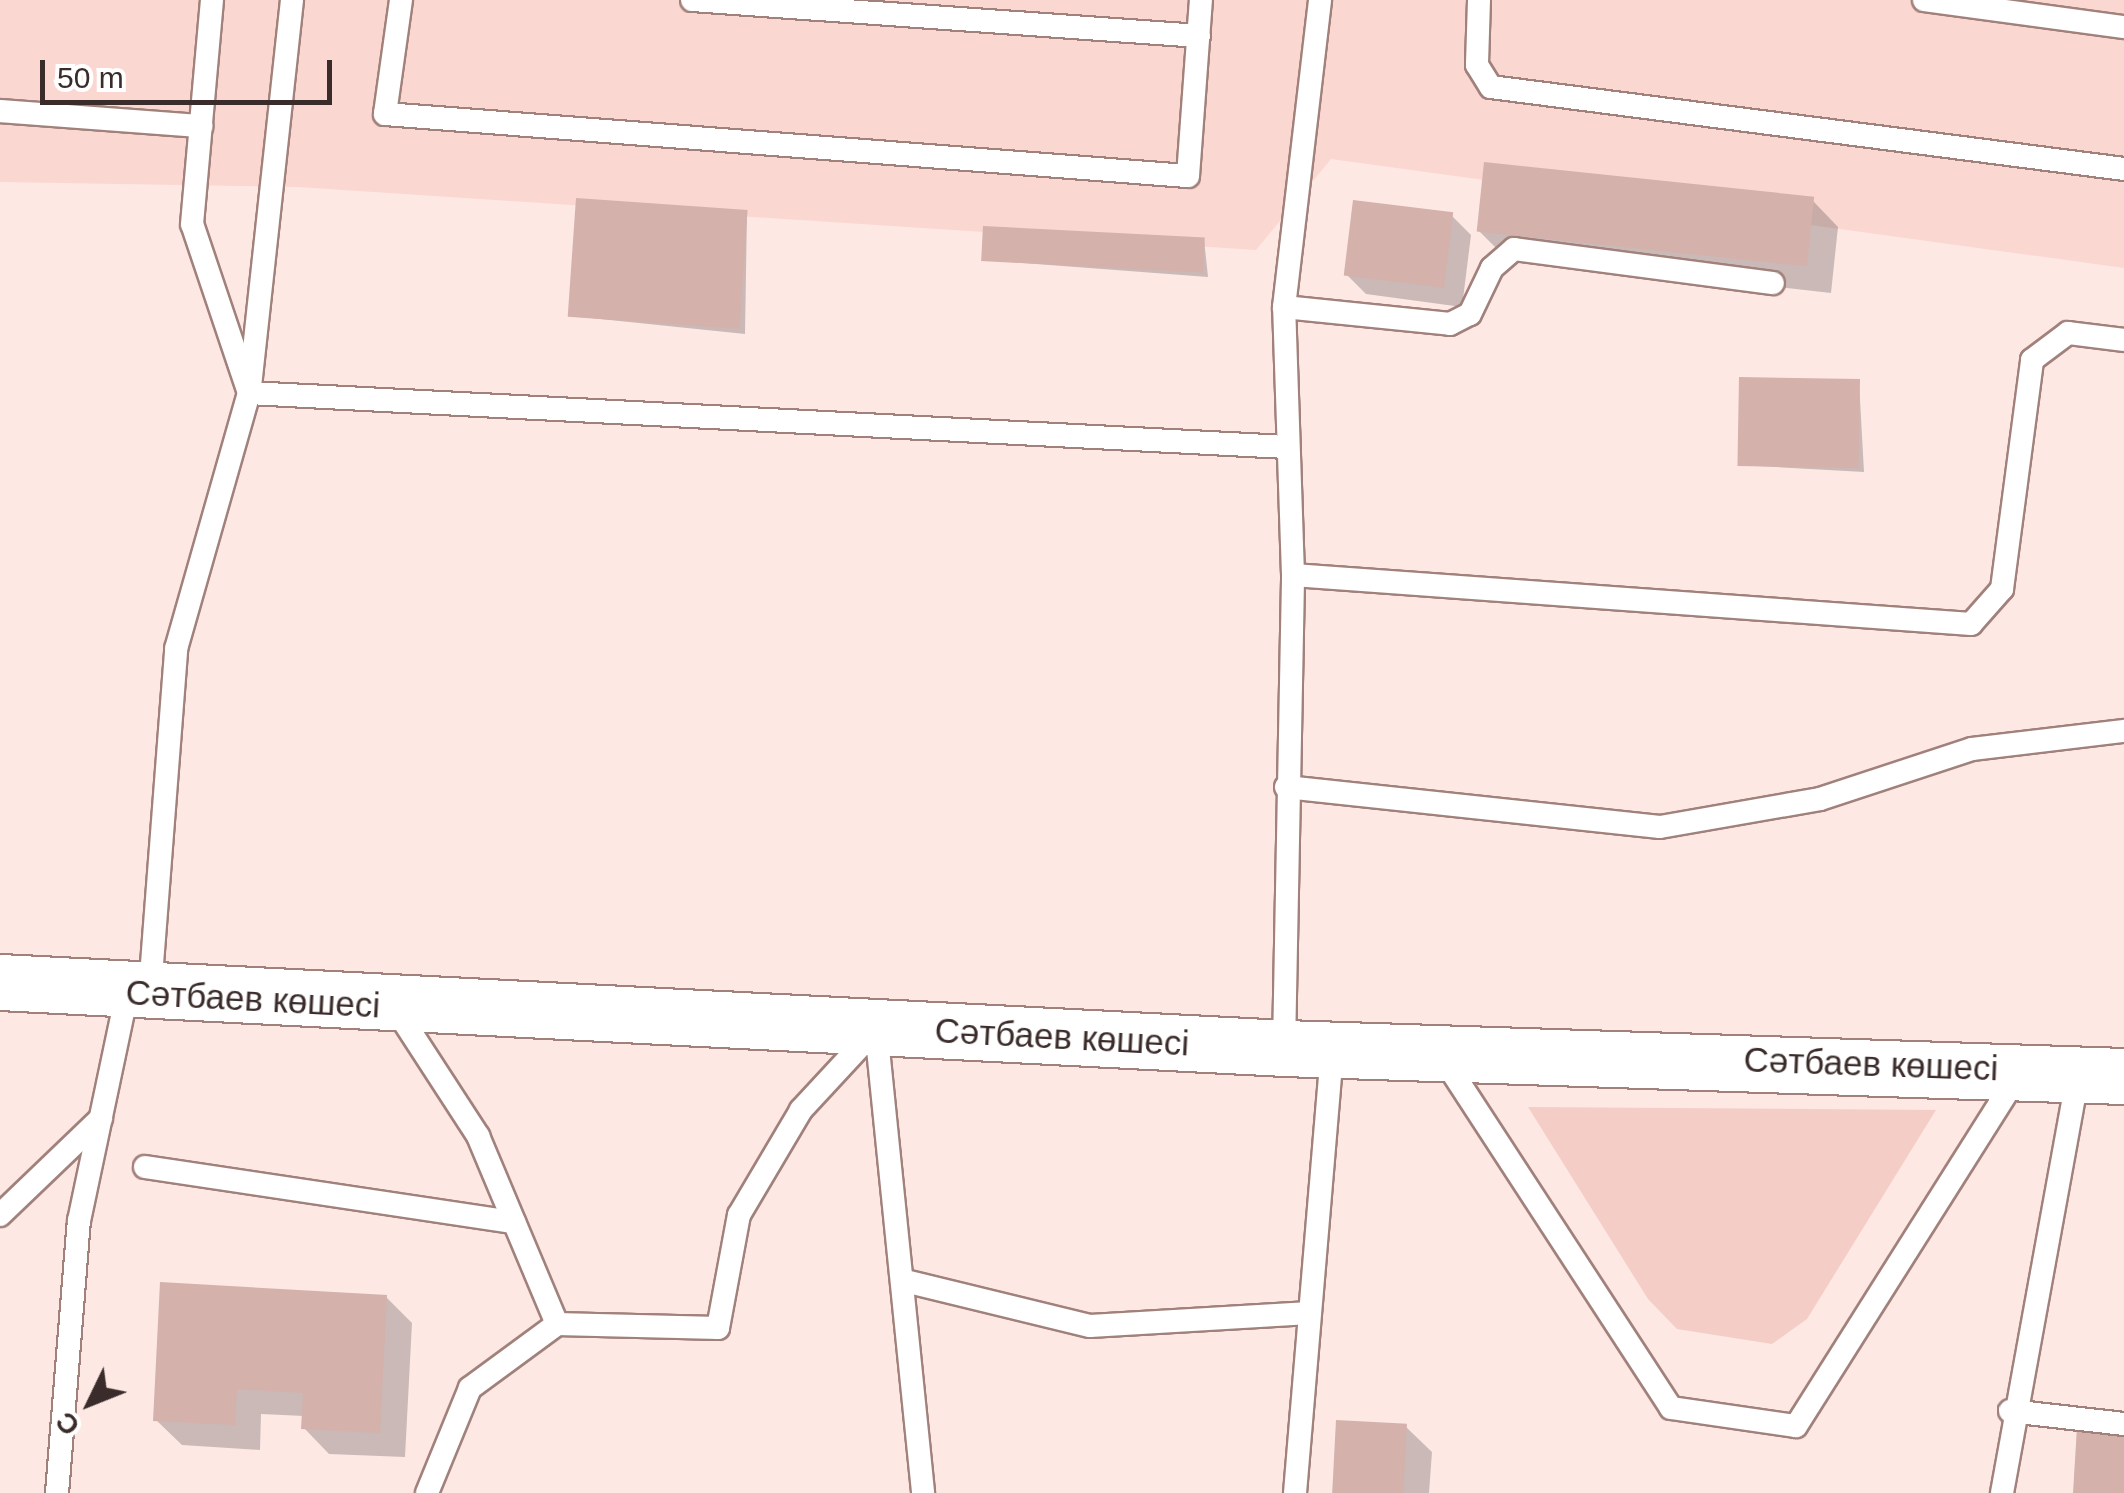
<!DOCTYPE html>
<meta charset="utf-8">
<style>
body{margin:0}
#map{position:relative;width:2124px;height:1493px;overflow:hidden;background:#fde8e4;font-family:Helvetica,sans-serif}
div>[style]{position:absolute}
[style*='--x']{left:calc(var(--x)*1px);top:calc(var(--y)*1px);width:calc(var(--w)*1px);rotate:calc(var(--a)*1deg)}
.built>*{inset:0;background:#fbd7d1}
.green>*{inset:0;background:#f4cdc6}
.shadow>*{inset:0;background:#0003}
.building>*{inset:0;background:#d4b1ab;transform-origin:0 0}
.roads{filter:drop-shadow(2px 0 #a1817b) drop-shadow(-2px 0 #a1817b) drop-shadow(0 2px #a1817b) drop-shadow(0 -2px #a1817b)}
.lane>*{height:22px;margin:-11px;padding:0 11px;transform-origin:11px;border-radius:11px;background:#fff}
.secondary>*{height:55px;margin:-27.5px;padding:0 27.5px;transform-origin:27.5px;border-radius:27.5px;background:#fff}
span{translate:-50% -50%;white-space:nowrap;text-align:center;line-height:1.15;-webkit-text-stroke:9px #fff;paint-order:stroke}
.street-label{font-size:35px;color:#3a2c2a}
.north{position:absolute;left:40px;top:1353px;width:100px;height:100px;-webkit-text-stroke:8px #fff;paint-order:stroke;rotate:227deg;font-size:28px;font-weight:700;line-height:40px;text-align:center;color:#3a2c2a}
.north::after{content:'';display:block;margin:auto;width:35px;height:45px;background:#3a2c2a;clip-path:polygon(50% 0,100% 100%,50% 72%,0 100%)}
.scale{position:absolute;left:40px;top:60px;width:292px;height:45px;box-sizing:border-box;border:5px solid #3a2c2a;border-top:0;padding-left:12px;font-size:30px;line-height:35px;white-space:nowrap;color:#3a2c2a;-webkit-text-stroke:8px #fff;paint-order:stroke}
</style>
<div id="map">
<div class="built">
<div style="clip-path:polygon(0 0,2124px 0,2124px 268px,1331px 159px,1256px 250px,298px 187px,0 182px)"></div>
</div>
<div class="green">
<div style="clip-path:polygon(1528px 1107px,1936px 1110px,1807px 1319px,1772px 1344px,1677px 1329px,1648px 1299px)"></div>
</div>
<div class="shadow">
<div style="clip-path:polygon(1813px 201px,1838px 227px,1831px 293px,1504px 256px,1479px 231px)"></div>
<div style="clip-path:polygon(747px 212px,745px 334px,571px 316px)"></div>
<div style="clip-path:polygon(1452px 216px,1471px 235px,1462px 307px,1366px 294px,1346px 274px)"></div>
<div style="clip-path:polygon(1204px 239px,1208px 277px,984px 260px)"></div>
<div style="clip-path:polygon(1859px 381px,1864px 472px,1740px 465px)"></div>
<div style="clip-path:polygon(386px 1297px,412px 1323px,405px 1457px,329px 1454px,304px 1428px,304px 1416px,261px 1414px,260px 1450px,182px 1445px,156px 1420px)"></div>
<div style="clip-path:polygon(1406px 1427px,1432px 1452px,1429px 1493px,1334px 1493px)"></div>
</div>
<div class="building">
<div style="left:1484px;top:162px;width:332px;height:70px;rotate:6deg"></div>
<div style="left:576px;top:198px;width:172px;height:119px;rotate:4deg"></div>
<div style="left:1353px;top:200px;width:101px;height:76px;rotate:7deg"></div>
<div style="left:983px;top:226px;width:222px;height:35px;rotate:3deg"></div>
<div style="left:1739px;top:377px;width:121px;height:89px;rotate:1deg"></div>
<div style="clip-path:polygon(160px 1282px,387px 1295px,380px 1433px,301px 1429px,303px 1393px,237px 1389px,235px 1425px,153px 1421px)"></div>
<div style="left:1336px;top:1420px;width:71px;height:73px;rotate:3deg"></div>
<div style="clip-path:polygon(2077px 1427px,2124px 1434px,2124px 1493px,2073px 1493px)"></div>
</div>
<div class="roads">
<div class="lane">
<div style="--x:292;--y:0;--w:395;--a:96.2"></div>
<div style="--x:249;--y:393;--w:1040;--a:2.98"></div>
<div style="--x:401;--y:0;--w:115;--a:98"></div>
<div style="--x:385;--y:114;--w:805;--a:4.42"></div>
<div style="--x:1188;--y:176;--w:176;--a:-85.8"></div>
<div style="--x:692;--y:0;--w:508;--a:4.06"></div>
<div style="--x:1479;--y:0;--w:65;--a:91.8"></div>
<div style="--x:1477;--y:65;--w:26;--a:58"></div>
<div style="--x:1491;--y:87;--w:638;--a:7.38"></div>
<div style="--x:1924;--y:0;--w:202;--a:7.7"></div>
<div style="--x:0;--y:111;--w:202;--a:4.3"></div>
<div style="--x:1284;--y:307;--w:167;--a:5.8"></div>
<div style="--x:1450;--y:324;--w:22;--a:-27"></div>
<div style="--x:1470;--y:314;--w:51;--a:-64.4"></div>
<div style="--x:1492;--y:268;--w:29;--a:-41"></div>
<div style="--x:1514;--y:249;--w:261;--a:7.5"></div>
<div style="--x:1293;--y:575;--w:680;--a:4.13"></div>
<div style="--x:1971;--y:624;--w:47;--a:-48.5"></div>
<div style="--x:2002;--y:589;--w:231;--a:-82.5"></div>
<div style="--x:2032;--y:360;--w:45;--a:-36.9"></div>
<div style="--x:2068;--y:333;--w:56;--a:7.1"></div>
<div style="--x:1286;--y:787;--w:376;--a:6.1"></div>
<div style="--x:1660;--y:827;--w:162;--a:-9.9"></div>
<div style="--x:1820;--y:799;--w:160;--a:-18.2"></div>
<div style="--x:1972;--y:749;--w:153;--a:-6.8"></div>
<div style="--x:150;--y:990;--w:342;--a:-85.6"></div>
<div style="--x:176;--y:649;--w:266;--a:-74.1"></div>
<div style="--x:249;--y:393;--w:178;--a:-108.6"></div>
<div style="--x:192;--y:224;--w:225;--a:-84.9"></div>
<div style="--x:395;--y:1008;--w:153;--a:57"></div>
<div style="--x:478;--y:1136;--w:204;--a:67.2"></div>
<div style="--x:557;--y:1324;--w:161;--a:1.4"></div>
<div style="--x:718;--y:1328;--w:115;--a:-79.5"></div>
<div style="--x:739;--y:1215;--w:122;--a:-59.4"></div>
<div style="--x:801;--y:1110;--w:110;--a:-47.2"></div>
<div style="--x:876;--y:1029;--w:466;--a:84.2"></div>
<div style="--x:1284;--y:1048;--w:473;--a:-88.9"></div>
<div style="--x:1293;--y:575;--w:268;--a:-91.9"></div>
<div style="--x:1284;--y:307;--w:309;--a:-83.3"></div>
<div style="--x:1441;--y:1055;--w:421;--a:56.9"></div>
<div style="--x:1671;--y:1408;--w:126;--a:8.2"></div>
<div style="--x:1796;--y:1426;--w:415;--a:-57.7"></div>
<div style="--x:145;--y:1167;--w:373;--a:8.5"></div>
<div style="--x:0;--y:1215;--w:140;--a:-43.8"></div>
<div style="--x:905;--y:1281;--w:190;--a:13.7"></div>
<div style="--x:1090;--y:1326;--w:220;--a:-3.4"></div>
<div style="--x:2010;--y:1411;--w:115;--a:6.5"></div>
<div style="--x:57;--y:1493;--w:273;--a:-85.4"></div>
<div style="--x:79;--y:1221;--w:233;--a:-78.1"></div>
<div style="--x:427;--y:1493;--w:113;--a:-67.7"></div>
<div style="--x:470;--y:1388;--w:108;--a:-36.3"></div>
<div style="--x:1295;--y:1493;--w:446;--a:-85.2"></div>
<div style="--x:2002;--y:1493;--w:426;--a:-79.7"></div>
</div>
<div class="secondary">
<div style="--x:0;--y:982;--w:1286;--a:2.94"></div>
<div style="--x:1284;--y:1048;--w:840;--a:1.91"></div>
</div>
</div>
<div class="street-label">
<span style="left:253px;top:999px;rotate:3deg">Сәтбаев көшесі</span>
<span style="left:1062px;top:1037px;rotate:3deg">Сәтбаев көшесі</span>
<span style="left:1871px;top:1064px;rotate:2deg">Сәтбаев көшесі</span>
</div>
<div class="north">С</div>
<div class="scale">50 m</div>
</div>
